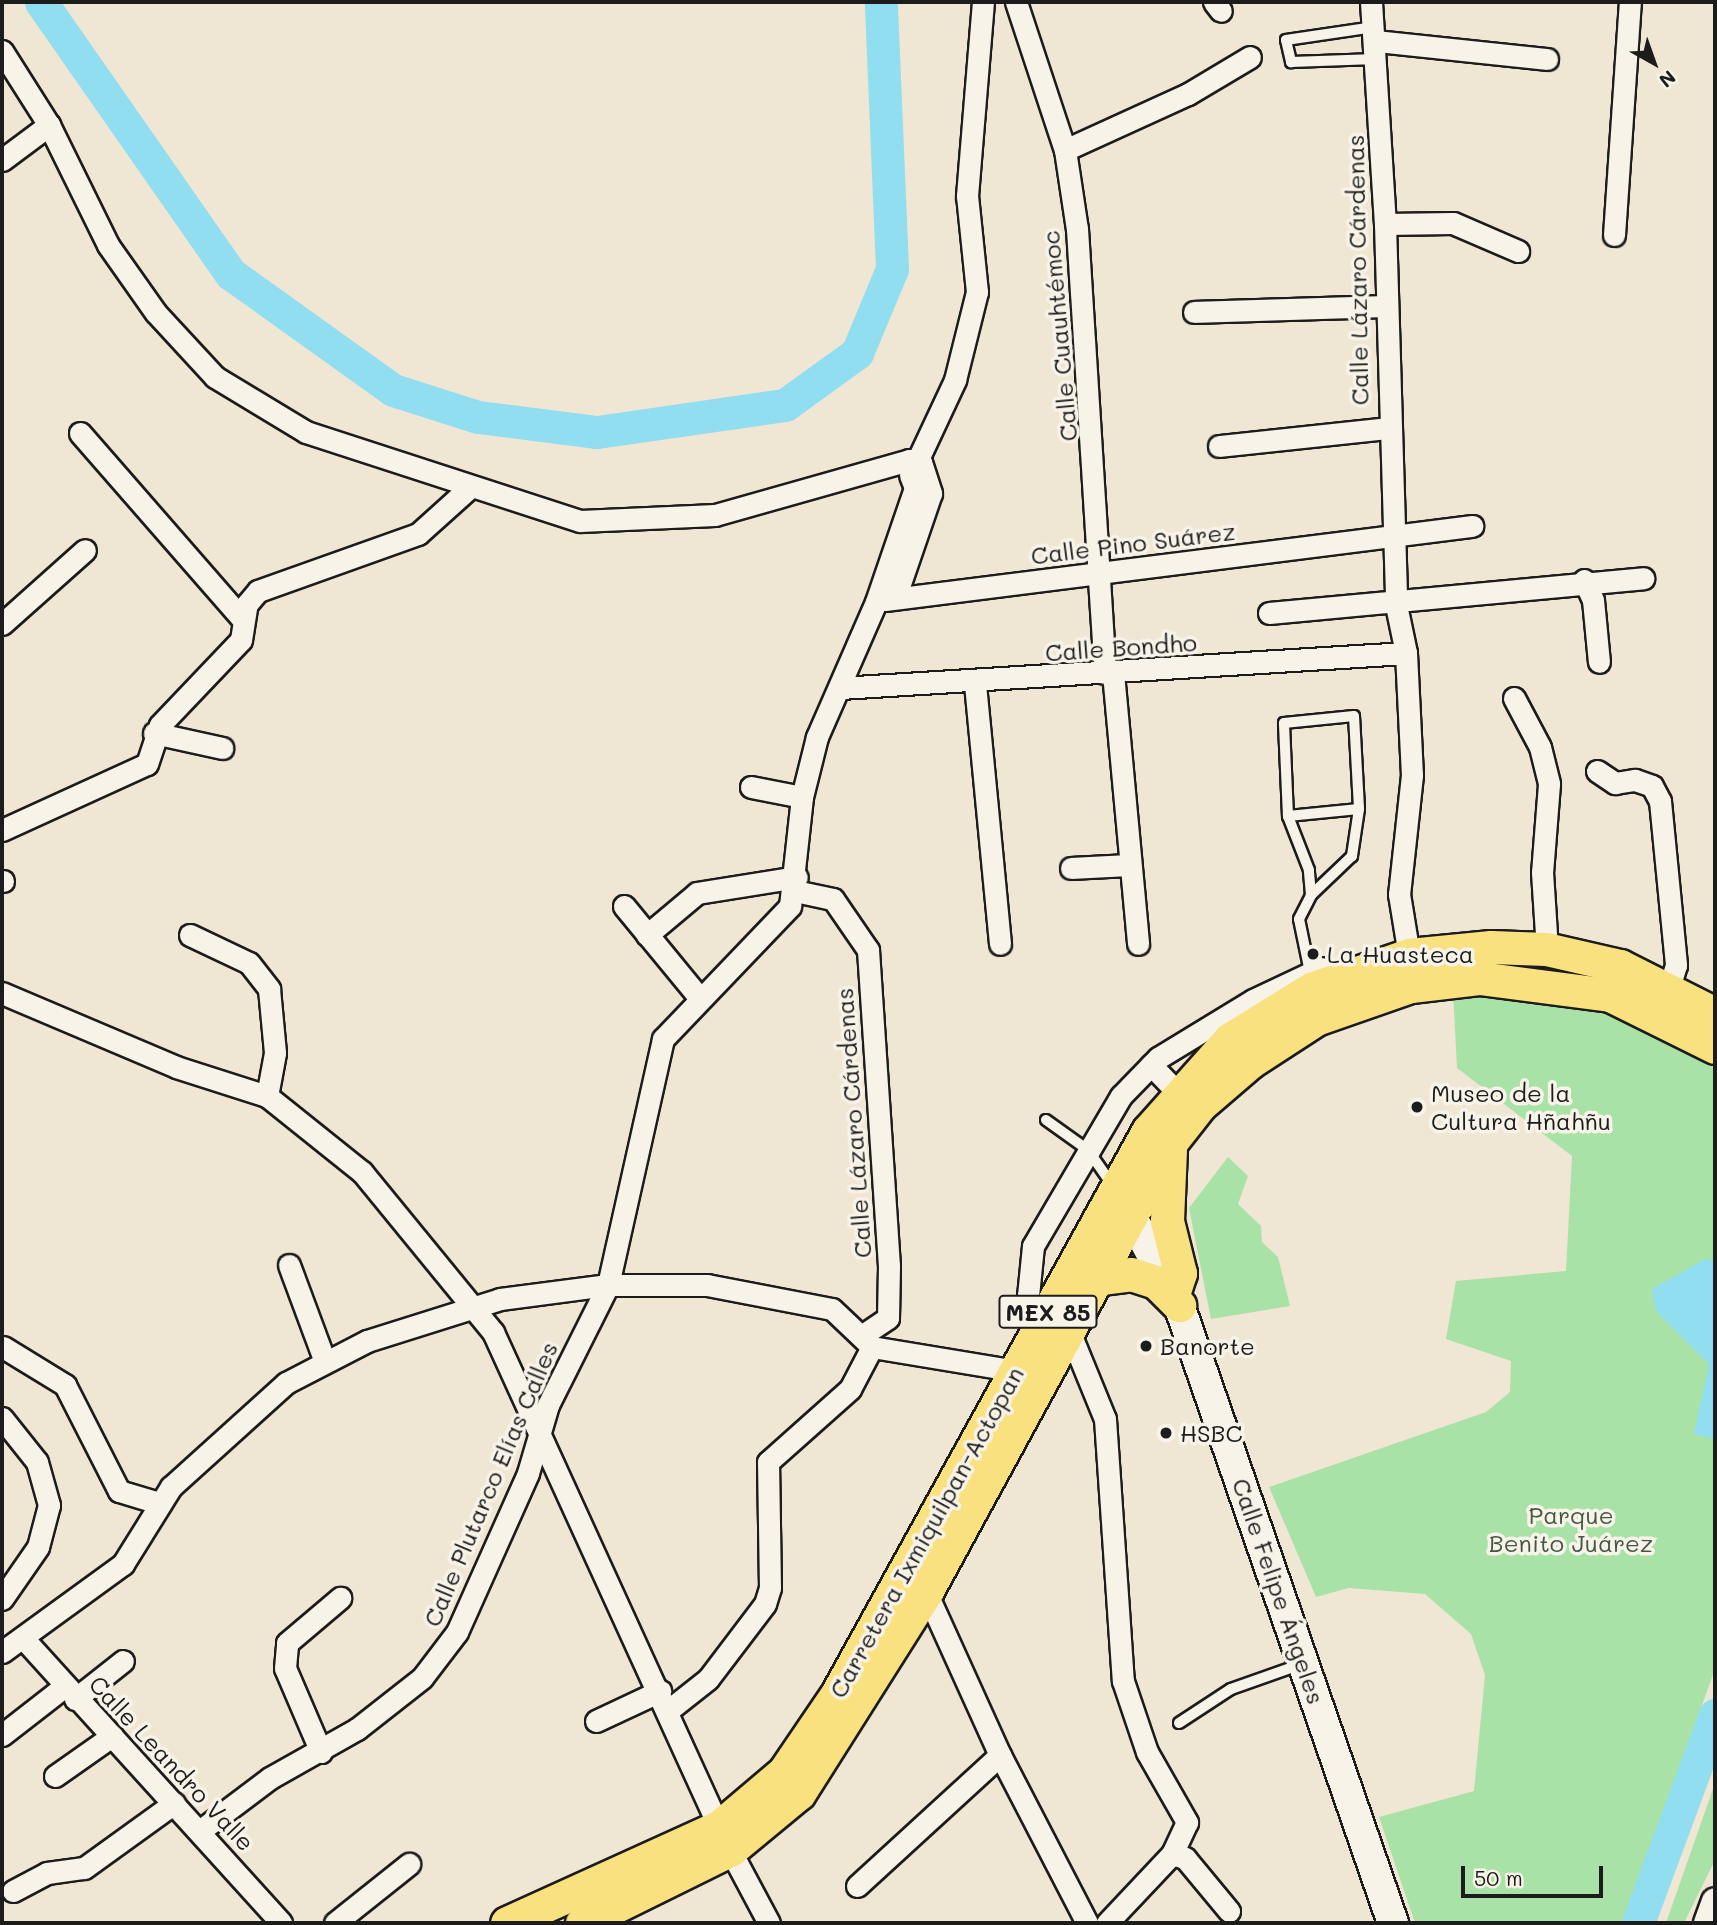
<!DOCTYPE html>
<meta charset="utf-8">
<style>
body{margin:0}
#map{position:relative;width:1717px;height:1925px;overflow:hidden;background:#f0e6d4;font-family:Mali,sans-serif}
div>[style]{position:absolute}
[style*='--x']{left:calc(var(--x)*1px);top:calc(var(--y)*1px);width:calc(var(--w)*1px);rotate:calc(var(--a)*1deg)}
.green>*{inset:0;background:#a9e2a6}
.water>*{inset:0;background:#90deef}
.river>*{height:33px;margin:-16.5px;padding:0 16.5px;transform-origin:16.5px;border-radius:16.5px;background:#90deef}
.roads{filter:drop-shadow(2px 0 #1c1c1c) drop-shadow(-2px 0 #1c1c1c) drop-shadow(0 2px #1c1c1c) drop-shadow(0 -2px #1c1c1c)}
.service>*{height:10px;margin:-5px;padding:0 5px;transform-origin:5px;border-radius:5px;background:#f7f3e8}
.minor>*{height:21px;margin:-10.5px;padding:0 10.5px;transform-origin:10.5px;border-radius:10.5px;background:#f7f3e8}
.tertiary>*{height:26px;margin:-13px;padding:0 13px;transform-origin:13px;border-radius:13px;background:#f7f3e8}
.secondary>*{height:30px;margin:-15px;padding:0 15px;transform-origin:15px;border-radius:15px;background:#f7f3e8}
.primary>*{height:33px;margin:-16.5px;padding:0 16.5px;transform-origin:16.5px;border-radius:16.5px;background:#fae180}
.dots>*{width:19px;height:19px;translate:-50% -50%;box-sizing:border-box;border:4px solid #f7f3e8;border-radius:50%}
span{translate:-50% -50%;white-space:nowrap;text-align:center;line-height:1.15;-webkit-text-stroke:7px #f7f3e8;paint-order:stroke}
.shield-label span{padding:2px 5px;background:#f7f3e8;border:2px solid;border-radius:5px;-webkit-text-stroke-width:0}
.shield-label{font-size:23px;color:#1c1c1c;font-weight:700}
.street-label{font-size:24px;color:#1c1c1c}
.poi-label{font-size:24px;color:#1c1c1c}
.left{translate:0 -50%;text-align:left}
.park-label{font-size:24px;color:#465745}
.frame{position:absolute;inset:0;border:4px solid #1c1c1c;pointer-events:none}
.north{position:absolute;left:1619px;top:28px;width:70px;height:70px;-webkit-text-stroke:5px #f7f3e8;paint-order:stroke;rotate:140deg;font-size:19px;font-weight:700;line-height:28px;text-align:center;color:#1c1c1c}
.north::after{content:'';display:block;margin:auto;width:24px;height:32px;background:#1c1c1c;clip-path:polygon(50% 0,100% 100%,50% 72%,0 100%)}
.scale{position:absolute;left:1461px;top:1866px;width:142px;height:32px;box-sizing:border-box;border:4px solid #1c1c1c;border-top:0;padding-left:9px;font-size:21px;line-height:24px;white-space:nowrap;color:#1c1c1c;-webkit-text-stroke:5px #f7f3e8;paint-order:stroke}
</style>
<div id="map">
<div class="green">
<div style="clip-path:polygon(1453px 990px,1573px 993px,1715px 1055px,1715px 1669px,1623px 1923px,1415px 1923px,1379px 1817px,1474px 1791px,1485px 1675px,1471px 1634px,1425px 1594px,1349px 1588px,1316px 1597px,1269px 1487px,1486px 1412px,1510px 1392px,1511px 1361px,1446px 1339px,1456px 1281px,1566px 1271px,1572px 1156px,1457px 1068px)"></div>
<div style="clip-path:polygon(1228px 1157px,1248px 1176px,1238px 1204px,1261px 1226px,1262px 1242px,1278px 1257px,1290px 1306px,1211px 1319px,1189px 1208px)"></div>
<div style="clip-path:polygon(1715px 1783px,1715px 1860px,1684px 1923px,1666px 1923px)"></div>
</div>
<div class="water">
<div style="clip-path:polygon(1705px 1259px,1715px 1260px,1715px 1439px,1694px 1434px,1709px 1364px,1656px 1311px,1652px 1289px)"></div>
</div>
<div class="river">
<div style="--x:41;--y:2;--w:332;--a:55.1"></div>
<div style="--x:231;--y:274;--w:199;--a:35.6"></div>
<div style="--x:393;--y:390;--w:89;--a:17.6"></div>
<div style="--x:478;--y:417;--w:120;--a:7.2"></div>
<div style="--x:597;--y:432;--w:190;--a:-8.2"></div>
<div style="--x:785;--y:405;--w:89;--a:-35.8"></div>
<div style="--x:857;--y:353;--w:91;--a:-67.4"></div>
<div style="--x:892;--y:269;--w:267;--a:-92.4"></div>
<div style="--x:1638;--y:1923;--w:222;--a:-69.7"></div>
</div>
<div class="roads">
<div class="service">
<div style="--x:1374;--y:27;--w:89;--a:171.6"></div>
<div style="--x:1286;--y:40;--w:23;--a:77"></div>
<div style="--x:1291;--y:62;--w:85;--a:-2"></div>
<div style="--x:1288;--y:816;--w:71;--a:-5.6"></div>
<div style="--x:1311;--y:977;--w:59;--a:-101.7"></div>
<div style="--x:1299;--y:919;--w:27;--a:-63"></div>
<div style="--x:1311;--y:895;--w:25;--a:-95"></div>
<div style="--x:1309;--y:870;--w:58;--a:-111.3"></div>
<div style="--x:1288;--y:816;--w:93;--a:-92.5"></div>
<div style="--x:1284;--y:723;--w:70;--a:-5.7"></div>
<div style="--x:1354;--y:716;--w:93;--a:86.9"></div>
<div style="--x:1359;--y:809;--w:48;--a:98.5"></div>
<div style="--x:1352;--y:856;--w:57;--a:136.4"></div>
<div style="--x:1046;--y:1120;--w:52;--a:35.5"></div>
<div style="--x:1088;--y:1150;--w:44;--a:55.2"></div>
<div style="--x:1179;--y:1723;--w:62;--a:-33.2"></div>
<div style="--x:1231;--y:1689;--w:75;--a:-19.4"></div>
</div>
<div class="minor">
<div style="--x:1016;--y:2;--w:156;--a:71.7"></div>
<div style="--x:1065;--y:150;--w:80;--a:81.4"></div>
<div style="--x:1077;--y:229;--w:445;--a:86.4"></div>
<div style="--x:1214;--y:2;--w:11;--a:52"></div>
<div style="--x:1371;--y:2;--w:222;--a:86.4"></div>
<div style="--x:1385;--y:224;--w:381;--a:88.3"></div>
<div style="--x:1396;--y:605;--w:49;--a:78.2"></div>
<div style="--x:1406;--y:653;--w:122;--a:87.2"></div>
<div style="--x:1412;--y:775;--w:120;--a:96.2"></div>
<div style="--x:1399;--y:894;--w:62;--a:80.7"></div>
<div style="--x:1376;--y:41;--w:172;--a:6"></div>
<div style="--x:2;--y:51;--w:88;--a:57.6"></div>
<div style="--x:49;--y:125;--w:134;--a:63.8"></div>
<div style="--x:108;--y:245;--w:83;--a:54.8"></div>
<div style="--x:156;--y:313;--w:87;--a:47.3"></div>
<div style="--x:215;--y:377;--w:106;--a:31.1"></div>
<div style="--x:306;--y:432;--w:288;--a:18"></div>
<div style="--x:580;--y:521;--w:135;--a:-2.5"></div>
<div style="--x:715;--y:515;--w:202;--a:-15.8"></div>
<div style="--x:909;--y:460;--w:12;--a:9"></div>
<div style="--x:921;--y:462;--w:33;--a:72"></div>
<div style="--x:931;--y:493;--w:111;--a:108.9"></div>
<div style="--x:1065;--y:150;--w:135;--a:-24.5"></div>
<div style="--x:1188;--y:94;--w:72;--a:-30.8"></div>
<div style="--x:2;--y:160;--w:59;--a:-36.7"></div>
<div style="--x:1385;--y:224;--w:68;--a:-0.8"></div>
<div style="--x:1453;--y:223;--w:71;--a:23.3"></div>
<div style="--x:1614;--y:235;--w:234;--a:-86.1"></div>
<div style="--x:1194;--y:312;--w:189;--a:-1.8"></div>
<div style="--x:80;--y:433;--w:248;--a:48.9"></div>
<div style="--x:1219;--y:446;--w:170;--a:-6.1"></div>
<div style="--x:912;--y:472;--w:102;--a:-64.9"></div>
<div style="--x:955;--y:380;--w:91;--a:-76"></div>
<div style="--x:977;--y:292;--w:97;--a:-95.9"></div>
<div style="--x:967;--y:196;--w:195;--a:-85.3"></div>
<div style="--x:1584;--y:580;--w:22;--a:66"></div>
<div style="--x:1593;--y:600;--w:62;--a:84.5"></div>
<div style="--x:885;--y:600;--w:592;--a:-7.19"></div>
<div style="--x:1269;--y:613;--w:376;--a:-5.3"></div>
<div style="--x:2;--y:624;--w:111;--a:-41.7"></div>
<div style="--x:1113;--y:673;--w:272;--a:84.7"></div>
<div style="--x:975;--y:684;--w:261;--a:84.5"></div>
<div style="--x:840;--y:688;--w:567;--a:-3.54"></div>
<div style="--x:1514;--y:698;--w:55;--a:62"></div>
<div style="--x:1540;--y:747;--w:38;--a:76"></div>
<div style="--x:1549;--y:784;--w:88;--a:94.5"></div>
<div style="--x:1542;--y:872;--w:62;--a:86.3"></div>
<div style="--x:154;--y:733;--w:70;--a:12.4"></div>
<div style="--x:1597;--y:771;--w:22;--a:34"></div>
<div style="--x:1615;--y:783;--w:20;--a:-9"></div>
<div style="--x:1635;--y:780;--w:18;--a:19"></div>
<div style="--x:1652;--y:786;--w:17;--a:62"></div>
<div style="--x:1660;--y:801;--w:165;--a:84.4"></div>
<div style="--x:1676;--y:965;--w:24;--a:107"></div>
<div style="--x:751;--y:787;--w:52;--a:11.1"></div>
<div style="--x:2;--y:830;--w:159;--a:-24.5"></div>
<div style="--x:147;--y:764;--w:41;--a:-71.6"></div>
<div style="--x:160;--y:725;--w:117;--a:-46.4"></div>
<div style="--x:241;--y:640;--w:36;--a:-81"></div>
<div style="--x:247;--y:604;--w:17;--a:-50"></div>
<div style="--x:258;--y:591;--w:170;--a:-19.6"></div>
<div style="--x:418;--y:534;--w:69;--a:-42"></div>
<div style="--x:1071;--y:868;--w:57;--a:-3"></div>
<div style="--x:2;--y:881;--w:1;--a:0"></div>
<div style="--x:795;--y:891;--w:39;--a:12"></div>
<div style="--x:833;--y:899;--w:62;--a:55.5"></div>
<div style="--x:868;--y:950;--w:317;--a:86.2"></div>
<div style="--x:889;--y:1266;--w:52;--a:91.1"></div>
<div style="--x:888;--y:1318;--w:32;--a:146"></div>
<div style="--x:624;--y:906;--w:117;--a:50.6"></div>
<div style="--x:190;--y:935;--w:65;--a:25.4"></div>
<div style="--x:249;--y:963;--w:33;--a:52"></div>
<div style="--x:269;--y:989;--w:64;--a:84.6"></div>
<div style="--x:275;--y:1053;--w:44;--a:100.5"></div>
<div style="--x:647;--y:935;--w:65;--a:-40"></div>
<div style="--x:697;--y:893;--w:101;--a:-9.1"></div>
<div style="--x:2;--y:993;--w:189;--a:23"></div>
<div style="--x:176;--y:1067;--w:96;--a:17.7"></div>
<div style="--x:267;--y:1096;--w:122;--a:38.7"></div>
<div style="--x:362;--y:1172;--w:207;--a:50.7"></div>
<div style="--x:493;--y:1332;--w:544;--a:65.46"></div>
<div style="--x:1151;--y:1065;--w:37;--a:46"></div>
<div style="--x:289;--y:1265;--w:100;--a:69.6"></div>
<div style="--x:1067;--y:1326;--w:100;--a:67.8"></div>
<div style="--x:1105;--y:1419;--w:263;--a:86.1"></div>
<div style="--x:1123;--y:1681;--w:75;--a:71.3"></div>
<div style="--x:1147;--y:1752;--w:81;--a:60.3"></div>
<div style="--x:1187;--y:1822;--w:35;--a:115"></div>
<div style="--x:1172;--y:1854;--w:95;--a:133.3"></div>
<div style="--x:1035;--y:1336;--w:41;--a:-99.9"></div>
<div style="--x:1028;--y:1296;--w:50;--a:-84.3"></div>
<div style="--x:1033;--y:1246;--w:174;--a:-59.6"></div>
<div style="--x:1121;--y:1096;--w:53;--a:-45.8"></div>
<div style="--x:1158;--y:1058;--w:111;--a:-31.4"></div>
<div style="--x:1253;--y:1000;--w:75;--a:-25.2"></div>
<div style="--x:3;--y:1347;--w:73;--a:31.5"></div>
<div style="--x:65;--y:1385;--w:119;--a:63"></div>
<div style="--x:119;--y:1491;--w:42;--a:16.7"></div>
<div style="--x:2;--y:1418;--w:56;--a:51.5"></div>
<div style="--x:37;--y:1462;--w:45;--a:74.4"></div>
<div style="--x:49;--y:1505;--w:43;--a:104.7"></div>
<div style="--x:38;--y:1547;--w:63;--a:124.7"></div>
<div style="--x:926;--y:1592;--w:179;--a:65.6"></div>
<div style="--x:1000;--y:1755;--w:189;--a:62.6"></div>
<div style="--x:23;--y:1638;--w:384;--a:47.8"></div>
<div style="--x:2;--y:1652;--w:150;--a:-36"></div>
<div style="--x:123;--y:1564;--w:91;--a:-58.1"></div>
<div style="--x:171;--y:1487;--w:155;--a:-42.1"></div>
<div style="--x:286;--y:1383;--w:91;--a:-27.4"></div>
<div style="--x:367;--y:1341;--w:139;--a:-17.5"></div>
<div style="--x:500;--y:1299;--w:109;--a:-7.4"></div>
<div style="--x:608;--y:1285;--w:99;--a:0"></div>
<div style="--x:707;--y:1285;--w:127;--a:10.9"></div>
<div style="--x:832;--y:1309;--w:55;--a:43.5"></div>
<div style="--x:872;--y:1347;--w:147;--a:9.4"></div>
<div style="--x:75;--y:1699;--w:61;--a:-38.4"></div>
<div style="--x:670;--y:1709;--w:48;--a:-38.3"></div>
<div style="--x:708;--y:1679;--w:94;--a:-52.8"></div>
<div style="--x:765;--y:1604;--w:17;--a:-73"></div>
<div style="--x:770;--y:1588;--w:126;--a:-90.9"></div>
<div style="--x:768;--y:1462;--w:110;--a:-41.7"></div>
<div style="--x:850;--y:1389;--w:47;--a:-62.4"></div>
<div style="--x:596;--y:1721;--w:71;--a:-25.1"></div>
<div style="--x:2;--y:1735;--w:80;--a:-37.9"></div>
<div style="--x:321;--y:1752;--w:91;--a:-113.2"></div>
<div style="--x:285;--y:1668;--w:25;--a:-85"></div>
<div style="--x:287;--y:1643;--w:70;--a:-40.3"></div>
<div style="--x:55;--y:1776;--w:70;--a:-35.1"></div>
<div style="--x:201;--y:1830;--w:86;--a:-37"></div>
<div style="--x:270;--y:1778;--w:100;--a:-29.4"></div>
<div style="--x:357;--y:1729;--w:83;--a:-38.1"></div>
<div style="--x:422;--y:1678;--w:58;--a:-52.7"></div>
<div style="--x:457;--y:1632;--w:174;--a:-65.9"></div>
<div style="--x:528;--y:1473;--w:71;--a:-73.6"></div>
<div style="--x:548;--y:1405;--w:134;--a:-63.4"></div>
<div style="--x:608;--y:1285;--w:252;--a:-77.4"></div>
<div style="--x:663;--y:1039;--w:184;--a:-46.3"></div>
<div style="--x:790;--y:906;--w:110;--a:-83.7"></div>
<div style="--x:802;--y:797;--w:62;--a:-76"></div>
<div style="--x:817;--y:737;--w:147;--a:-66.4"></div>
<div style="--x:876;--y:602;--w:120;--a:-71.1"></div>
<div style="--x:915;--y:488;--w:14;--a:-111"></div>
<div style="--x:730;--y:1850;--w:83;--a:61.9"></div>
<div style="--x:1172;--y:1854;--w:14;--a:17"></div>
<div style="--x:1185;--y:1858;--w:69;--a:50.3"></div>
<div style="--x:857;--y:1886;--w:194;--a:-42.5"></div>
<div style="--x:13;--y:1891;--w:38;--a:-28"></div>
<div style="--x:47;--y:1873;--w:37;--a:-8"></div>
<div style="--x:84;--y:1868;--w:111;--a:-35.8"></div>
<div style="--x:335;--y:1923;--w:95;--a:-38.6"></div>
</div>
<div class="tertiary">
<div style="--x:1707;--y:1923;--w:23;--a:-70"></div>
</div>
<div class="secondary">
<div style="--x:1121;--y:1197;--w:123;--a:61.8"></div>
<div style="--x:1179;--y:1305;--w:654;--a:70.9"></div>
</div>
<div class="primary">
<div style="--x:1170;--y:1149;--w:72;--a:92.4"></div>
<div style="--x:1167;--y:1221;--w:54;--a:76"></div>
<div style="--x:1180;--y:1273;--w:22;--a:108"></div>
<div style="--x:1093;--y:1279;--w:38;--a:-7"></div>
<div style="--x:1131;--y:1274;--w:26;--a:18"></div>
<div style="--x:1156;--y:1282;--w:33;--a:45"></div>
<div style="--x:507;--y:1923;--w:233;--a:-24.4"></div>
<div style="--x:719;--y:1827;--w:85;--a:-40.2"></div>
<div style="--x:784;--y:1772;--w:94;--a:-55.8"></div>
<div style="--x:837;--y:1694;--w:643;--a:-61.08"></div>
<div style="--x:1148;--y:1131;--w:123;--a:-48.3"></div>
<div style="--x:1230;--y:1039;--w:97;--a:-31.6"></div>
<div style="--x:1313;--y:988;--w:102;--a:-19"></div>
<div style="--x:1409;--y:955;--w:82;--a:-5.6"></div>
<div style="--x:1491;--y:947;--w:55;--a:2.1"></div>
<div style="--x:1546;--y:949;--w:76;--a:12.9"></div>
<div style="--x:1620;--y:966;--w:106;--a:26.8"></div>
<div style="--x:582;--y:1923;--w:165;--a:-26.3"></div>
<div style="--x:730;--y:1850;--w:89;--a:-39.6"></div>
<div style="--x:799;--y:1793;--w:238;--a:-57.7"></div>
<div style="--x:926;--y:1592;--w:512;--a:-61.43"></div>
<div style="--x:1171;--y:1142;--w:47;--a:-51.9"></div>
<div style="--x:1200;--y:1105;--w:66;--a:-40.7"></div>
<div style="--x:1250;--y:1062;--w:79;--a:-33.1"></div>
<div style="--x:1316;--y:1019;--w:101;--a:-19.2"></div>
<div style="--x:1411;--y:986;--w:68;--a:-6.7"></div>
<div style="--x:1479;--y:978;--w:132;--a:7.4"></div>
<div style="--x:1610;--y:995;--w:117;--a:26.3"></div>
</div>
</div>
<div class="dots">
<div style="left:1313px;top:954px;background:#1c1c1c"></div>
<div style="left:1417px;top:1107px;background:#1c1c1c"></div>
<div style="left:1146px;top:1346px;background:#1c1c1c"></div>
<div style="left:1166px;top:1433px;background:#1c1c1c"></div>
</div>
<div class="shield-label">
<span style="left:1048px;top:1312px">MEX 85</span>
</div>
<div class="street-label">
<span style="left:1357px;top:270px;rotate:-91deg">Calle Lázaro Cárdenas</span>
<span style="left:1059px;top:336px;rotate:-95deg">Calle Cuauhtémoc</span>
<span style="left:1133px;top:543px;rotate:-7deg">Calle Pino Suárez</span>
<span style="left:1121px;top:647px;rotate:-4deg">Calle Bondho</span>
<span style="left:853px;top:1123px;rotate:-94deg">Calle Lázaro Cárdenas</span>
<span style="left:490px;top:1484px;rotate:-67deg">Calle Plutarco Elías Calles</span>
<span style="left:926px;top:1532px;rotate:-61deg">Carretera Ixmiquilpan-Actopan</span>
<span style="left:1279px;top:1591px;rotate:71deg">Calle Felipe Ángeles</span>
<span style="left:172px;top:1763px;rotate:47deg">Calle Leandro Valle</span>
</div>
<div class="poi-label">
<span class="left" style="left:1327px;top:954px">La Huasteca</span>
<span class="left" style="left:1431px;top:1107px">Museo de la<br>Cultura Hñahñu</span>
<span class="left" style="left:1160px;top:1346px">Banorte</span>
<span class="left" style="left:1180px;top:1433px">HSBC</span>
</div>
<div class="park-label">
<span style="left:1571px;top:1529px">Parque<br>Benito Juárez</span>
</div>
<div class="frame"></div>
<div class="north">N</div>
<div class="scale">50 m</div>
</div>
